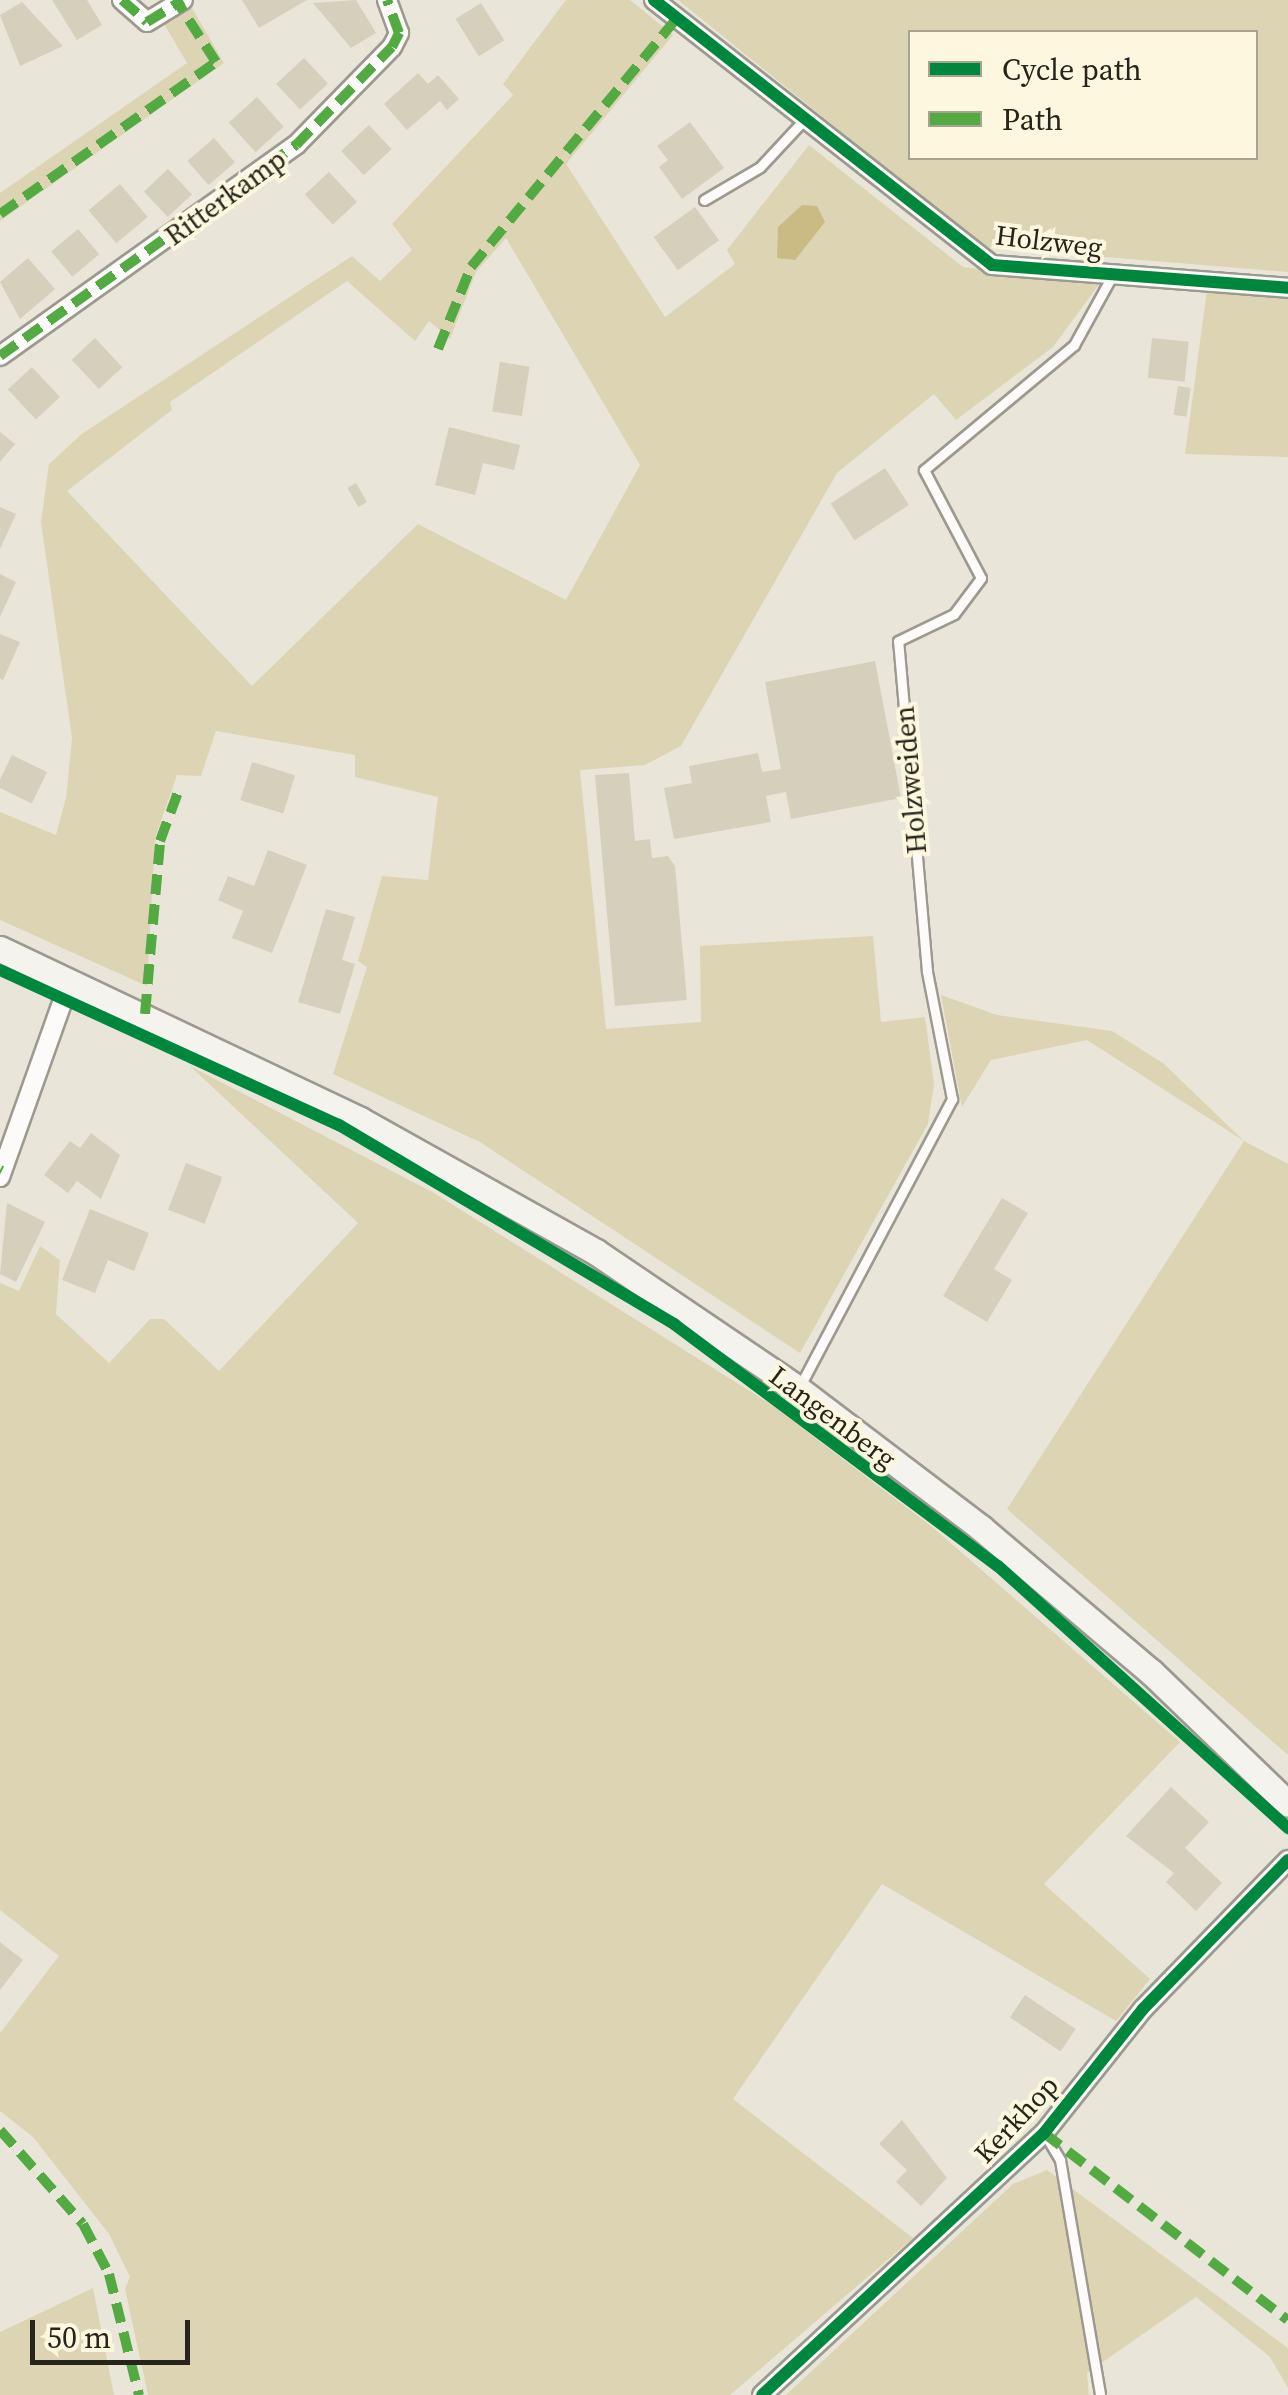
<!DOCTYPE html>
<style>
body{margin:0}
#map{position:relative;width:1288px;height:2395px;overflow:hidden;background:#e9e6d9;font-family:"Source Serif 4",serif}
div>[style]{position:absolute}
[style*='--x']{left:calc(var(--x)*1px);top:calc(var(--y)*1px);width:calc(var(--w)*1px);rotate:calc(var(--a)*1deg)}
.green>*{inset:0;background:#ddd4b4}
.water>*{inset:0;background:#cabb84}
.building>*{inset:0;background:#d4d0bc;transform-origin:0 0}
.roads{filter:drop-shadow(2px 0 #9c998f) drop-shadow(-2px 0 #9c998f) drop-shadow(0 2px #9c998f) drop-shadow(0 -2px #9c998f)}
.lane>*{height:9px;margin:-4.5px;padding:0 4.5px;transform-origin:4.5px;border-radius:4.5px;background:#fcfbf9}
.street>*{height:18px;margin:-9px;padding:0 9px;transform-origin:9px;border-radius:9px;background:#fcfbf9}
.secondary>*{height:25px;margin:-12.5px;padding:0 12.5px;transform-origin:12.5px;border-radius:12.5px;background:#f4f3ee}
.quiet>*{height:10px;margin-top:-5px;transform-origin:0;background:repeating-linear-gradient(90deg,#53aa43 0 20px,transparent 0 30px)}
.cycleway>*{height:12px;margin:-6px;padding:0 6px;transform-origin:6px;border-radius:6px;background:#00873e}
span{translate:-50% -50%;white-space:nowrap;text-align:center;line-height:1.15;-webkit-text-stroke:8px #fef7df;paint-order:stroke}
.street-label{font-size:28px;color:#27241b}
.legend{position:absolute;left:908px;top:30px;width:350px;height:130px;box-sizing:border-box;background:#fef7df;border:2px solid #a8a391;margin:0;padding:12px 18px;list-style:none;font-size:30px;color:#27241b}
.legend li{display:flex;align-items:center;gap:20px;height:50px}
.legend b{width:50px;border:2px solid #a8a391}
.scale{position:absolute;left:30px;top:2320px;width:160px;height:45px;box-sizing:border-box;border:5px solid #27241b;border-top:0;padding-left:12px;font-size:30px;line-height:35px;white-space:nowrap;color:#27241b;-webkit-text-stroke:8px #fef7df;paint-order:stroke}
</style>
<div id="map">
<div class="green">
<div style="clip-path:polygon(evenodd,566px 0,630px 0,673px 35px,566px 164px,665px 317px,735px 264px,727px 250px,809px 145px,963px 267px,1100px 283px,1053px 347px,956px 420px,934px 394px,837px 473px,681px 746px,645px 765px,580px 770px,606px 1029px,701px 1022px,700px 946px,873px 936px,881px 1022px,925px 1017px,934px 1084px,928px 1124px,800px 1353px,480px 1142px,333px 1074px,367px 967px,358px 961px,382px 876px,428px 880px,438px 797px,355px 777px,355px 755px,216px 731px,201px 776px,177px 775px,155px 838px,147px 986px,0 920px,0 812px,56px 835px,66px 798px,72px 738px,41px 522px,49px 464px,83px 433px,352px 256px,380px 281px,412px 250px,392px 224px,513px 95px,503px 84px,566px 0,506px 238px,640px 465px,566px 600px,418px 524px,252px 686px,67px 491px,172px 410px,170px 402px,347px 281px,415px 341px,429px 321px,450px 339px,476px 272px,506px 238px)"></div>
<div style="clip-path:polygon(evenodd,678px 0,1288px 0,1288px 272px,984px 247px,678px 0,911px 32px,1256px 32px,1256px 158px,911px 158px,911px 32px)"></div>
<div style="clip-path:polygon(192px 8px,224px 63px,0 221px,0 193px,187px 63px,164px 24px)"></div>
<div style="clip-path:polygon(1207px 290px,1288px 296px,1288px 457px,1185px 454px)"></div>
<div style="clip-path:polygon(941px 995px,997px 1015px,1112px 1031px,1163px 1063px,1244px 1141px,1288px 1164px,1288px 1755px,1007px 1509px,1244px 1141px,1087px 1040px,991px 1060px,962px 1107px)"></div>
<div style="clip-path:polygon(190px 1066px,434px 1193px,772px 1405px,931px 1526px,1180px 1742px,1044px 1884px,1150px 1979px,1116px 2021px,882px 1884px,733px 2099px,913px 2238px,730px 2395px,148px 2395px,125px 2289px,130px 2277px,109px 2234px,33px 2137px,0 2111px,0 2033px,59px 1956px,0 1910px,0 1283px,19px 1291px,40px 1246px,60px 1260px,56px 1314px,109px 1363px,150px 1319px,164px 1319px,219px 1371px,358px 1223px)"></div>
<div style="clip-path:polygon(1047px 2170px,1288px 2348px,1288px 2388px,1270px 2357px,1196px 2297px,1087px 2373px,1089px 2395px,786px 2395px,1013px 2184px)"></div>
<div style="clip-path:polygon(93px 2288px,114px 2395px,0 2395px,0 2332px)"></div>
</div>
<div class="water">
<div style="clip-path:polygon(802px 205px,817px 206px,825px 222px,795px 260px,777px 258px,778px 227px)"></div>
</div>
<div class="building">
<div style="clip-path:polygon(52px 0,87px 0,102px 25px,77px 40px)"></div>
<div style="clip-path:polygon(242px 0,307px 0,259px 28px)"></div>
<div style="clip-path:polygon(356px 0,376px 33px,351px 48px,313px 3px)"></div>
<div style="clip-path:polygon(22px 2px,63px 46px,20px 66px,0 15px)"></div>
<div style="left:481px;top:3px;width:44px;height:30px;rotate:58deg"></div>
<div style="left:304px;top:58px;width:35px;height:38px;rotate:47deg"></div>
<div style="clip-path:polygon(418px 73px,428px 84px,438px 75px,459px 99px,447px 110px,440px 101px,407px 130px,384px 104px)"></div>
<div style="left:257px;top:97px;width:40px;height:38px;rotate:48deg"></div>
<div style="clip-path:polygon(690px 122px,724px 168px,682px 199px,659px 167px,668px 160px,657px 146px)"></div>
<div style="left:369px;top:125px;width:33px;height:38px;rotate:47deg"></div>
<div style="left:214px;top:138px;width:32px;height:35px;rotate:49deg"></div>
<div style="left:168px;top:169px;width:35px;height:33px;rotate:47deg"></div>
<div style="left:329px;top:172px;width:41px;height:33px;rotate:47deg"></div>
<div style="left:120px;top:184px;width:43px;height:41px;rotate:50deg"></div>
<div style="left:695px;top:207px;width:41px;height:51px;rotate:54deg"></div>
<div style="left:78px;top:229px;width:33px;height:35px;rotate:50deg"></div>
<div style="clip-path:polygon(28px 258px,55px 289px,20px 319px,0 282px)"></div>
<div style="left:95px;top:338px;width:40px;height:32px;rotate:47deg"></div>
<div style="left:1152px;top:338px;width:37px;height:40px;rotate:6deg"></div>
<div style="left:500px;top:362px;width:30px;height:50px;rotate:9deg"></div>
<div style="left:32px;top:367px;width:41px;height:33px;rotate:47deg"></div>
<div style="left:1178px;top:386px;width:13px;height:29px;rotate:9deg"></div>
<div style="clip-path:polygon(449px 427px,520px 445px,514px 470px,483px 463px,475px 495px,435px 485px)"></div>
<div style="clip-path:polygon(0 432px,15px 444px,0 462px)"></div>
<div style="left:885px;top:468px;width:44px;height:65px;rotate:57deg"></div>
<div style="left:356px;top:483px;width:22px;height:10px;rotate:60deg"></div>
<div style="clip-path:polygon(0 507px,16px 514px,0 549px)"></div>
<div style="clip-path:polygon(0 574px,16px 582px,0 617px)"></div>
<div style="clip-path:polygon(0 634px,20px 642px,3px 680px,0 679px)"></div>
<div style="clip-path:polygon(875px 661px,901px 798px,791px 819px,786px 792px,766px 796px,771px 822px,674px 839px,664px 788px,692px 783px,689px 766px,758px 753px,762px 772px,781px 769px,765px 682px)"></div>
<div style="left:12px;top:755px;width:39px;height:35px;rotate:26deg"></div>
<div style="left:252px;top:762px;width:45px;height:40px;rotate:17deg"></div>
<div style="clip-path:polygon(629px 773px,635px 841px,650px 839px,652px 858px,668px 856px,675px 866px,687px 1000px,615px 1006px,595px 775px)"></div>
<div style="clip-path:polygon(268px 850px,307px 865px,272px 953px,232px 938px,243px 911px,218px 900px,228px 876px,254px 886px)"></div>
<div style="clip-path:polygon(326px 909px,355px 917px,342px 960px,355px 964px,340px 1014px,298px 1002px)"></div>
<div style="clip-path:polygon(91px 1133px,120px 1155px,101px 1199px,77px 1181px,68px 1193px,44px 1175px,70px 1141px,80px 1148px)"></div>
<div style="left:186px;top:1163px;width:39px;height:50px;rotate:21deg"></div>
<div style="clip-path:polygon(1002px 1198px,1028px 1213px,994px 1269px,1012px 1280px,987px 1322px,943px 1296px)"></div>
<div style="clip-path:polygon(7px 1203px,45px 1222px,16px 1282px,0 1274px)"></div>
<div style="clip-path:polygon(90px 1209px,149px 1233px,134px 1271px,108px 1260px,95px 1293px,62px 1280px)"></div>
<div style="clip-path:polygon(1171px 1787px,1209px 1822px,1185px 1848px,1222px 1883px,1196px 1911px,1166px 1882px,1174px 1873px,1126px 1836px)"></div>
<div style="clip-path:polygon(0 1942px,23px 1960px,0 1990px)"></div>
<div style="left:1025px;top:1995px;width:61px;height:27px;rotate:34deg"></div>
<div style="clip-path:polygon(902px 2120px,947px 2178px,921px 2206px,896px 2182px,907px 2170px,879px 2144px)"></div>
</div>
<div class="roads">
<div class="lane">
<div style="--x:704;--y:200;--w:65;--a:-30.5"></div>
<div style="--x:760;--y:167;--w:62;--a:-47"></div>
<div style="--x:800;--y:1386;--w:325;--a:-62.1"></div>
<div style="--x:952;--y:1099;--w:130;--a:-101.1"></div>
<div style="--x:927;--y:971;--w:331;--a:-95"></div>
<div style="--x:898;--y:641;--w:62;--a:-25.7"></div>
<div style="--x:954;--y:614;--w:45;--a:-53.1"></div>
<div style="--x:981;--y:578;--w:122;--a:-117.8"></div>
<div style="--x:924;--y:470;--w:195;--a:-39.8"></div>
<div style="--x:1074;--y:345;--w:81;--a:-61.2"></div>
<div style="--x:1044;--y:2133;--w:31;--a:59"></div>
<div style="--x:1060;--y:2160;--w:238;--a:80.3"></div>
</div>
<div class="street">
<div style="--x:122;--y:0;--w:33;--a:41"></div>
<div style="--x:147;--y:22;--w:42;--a:-31.4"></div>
<div style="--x:654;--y:0;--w:429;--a:38.1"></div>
<div style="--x:992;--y:265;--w:297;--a:4.4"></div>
<div style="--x:0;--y:356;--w:364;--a:-35.5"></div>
<div style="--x:296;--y:145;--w:137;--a:-45.6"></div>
<div style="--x:392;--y:47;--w:16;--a:-63"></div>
<div style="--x:399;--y:33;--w:35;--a:-110"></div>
<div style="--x:0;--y:1177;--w:209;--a:-70.4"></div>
<div style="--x:762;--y:2395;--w:385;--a:-42.9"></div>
<div style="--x:1044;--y:2133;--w:159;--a:-51.4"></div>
<div style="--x:1143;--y:2009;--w:208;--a:-45.8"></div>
</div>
<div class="secondary">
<div style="--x:0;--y:949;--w:399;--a:25.4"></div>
<div style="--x:360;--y:1120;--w:270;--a:29.2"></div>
<div style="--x:596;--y:1252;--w:244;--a:34.1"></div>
<div style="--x:798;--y:1389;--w:230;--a:37.2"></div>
<div style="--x:981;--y:1528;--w:223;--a:40.3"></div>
<div style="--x:1151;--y:1672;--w:190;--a:43.9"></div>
</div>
</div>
<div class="quiet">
<div style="--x:122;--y:0;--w:33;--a:41"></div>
<div style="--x:147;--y:22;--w:42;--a:-31.4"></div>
<div style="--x:0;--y:214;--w:264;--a:-35.1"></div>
<div style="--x:216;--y:62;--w:70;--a:-122.8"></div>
<div style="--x:438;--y:349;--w:88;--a:-68.1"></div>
<div style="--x:471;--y:267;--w:322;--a:-50.4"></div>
<div style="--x:0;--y:356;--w:364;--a:-35.5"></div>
<div style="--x:296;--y:145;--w:137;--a:-45.6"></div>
<div style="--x:392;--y:47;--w:16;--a:-63"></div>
<div style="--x:399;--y:33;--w:35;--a:-110"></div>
<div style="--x:145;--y:1014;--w:174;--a:-85"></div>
<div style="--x:160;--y:841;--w:58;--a:-69.7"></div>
<div style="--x:0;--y:1170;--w:2;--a:27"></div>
<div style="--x:0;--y:2130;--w:125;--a:48.6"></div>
<div style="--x:83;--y:2224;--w:56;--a:62.5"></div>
<div style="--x:109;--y:2274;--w:125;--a:76.1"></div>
<div style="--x:1044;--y:2133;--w:307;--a:37.5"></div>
</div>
<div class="cycleway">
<div style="--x:654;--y:0;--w:429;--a:38.1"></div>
<div style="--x:992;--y:265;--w:297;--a:4.4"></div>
<div style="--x:0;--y:970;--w:373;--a:24.6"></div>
<div style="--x:339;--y:1125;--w:390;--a:30.7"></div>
<div style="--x:674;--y:1324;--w:404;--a:36.8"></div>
<div style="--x:998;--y:1566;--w:391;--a:42.1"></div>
<div style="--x:762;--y:2395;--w:385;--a:-42.9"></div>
<div style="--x:1044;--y:2133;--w:159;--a:-51.4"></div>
<div style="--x:1143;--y:2009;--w:208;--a:-45.8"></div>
</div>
<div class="street-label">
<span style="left:225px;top:197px;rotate:-36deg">Ritterkamp</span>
<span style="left:1049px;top:241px;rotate:7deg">Holzweg</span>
<span style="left:910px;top:780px;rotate:-95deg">Holzweiden</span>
<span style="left:833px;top:1417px;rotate:37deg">Langenberg</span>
<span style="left:1016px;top:2119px;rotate:-47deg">Kerkhop</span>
</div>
<ul class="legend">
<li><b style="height:12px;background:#00873e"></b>Cycle path</li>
<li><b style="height:12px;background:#53aa43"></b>Path</li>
</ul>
<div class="scale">50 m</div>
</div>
